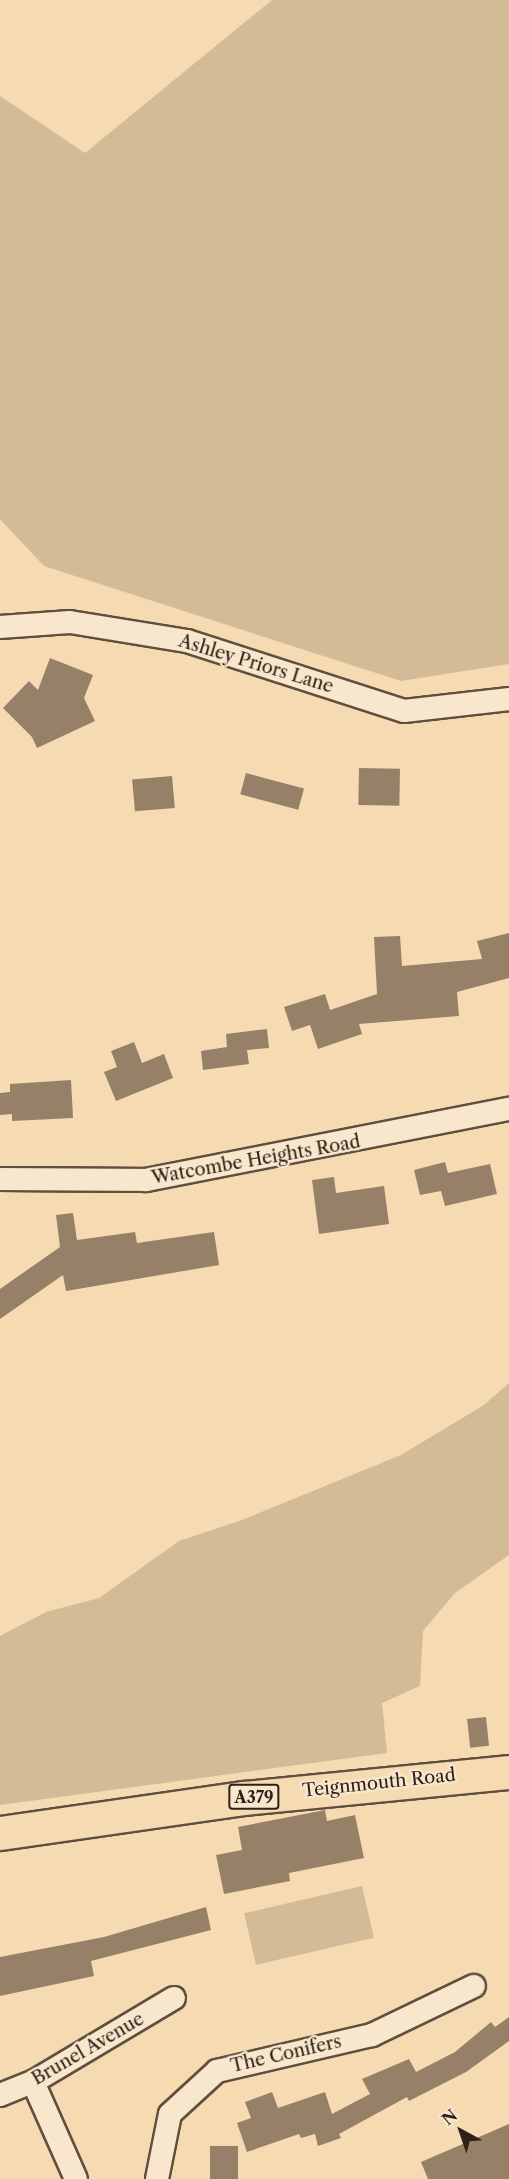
<!DOCTYPE html>
<style>
body{margin:0}
#map{position:relative;width:509px;height:2179px;overflow:hidden;background:#f6dab2;font-family:"Libre Caslon Text",serif}
div>[style]{position:absolute}
[style*='--x']{left:calc(var(--x)*1px);top:calc(var(--y)*1px);width:calc(var(--w)*1px);rotate:calc(var(--a)*1deg)}
.green>*{inset:0;background:#d4bb98;transform-origin:0 0}
.building>*{inset:0;background:#968168;transform-origin:0 0}
.roads{filter:drop-shadow(2px 0 #5f4f3e) drop-shadow(-2px 0 #5f4f3e) drop-shadow(0 2px #5f4f3e) drop-shadow(0 -2px #5f4f3e)}
.street>*{height:22px;margin:-11px;padding:0 11px;transform-origin:11px;border-radius:11px;background:#f9e7cd}
.primary>*{height:33px;margin:-16.5px;padding:0 16.5px;transform-origin:16.5px;border-radius:16.5px;background:#f6dab2}
span{translate:-50% -50%;white-space:nowrap;text-align:center;line-height:1.15;-webkit-text-stroke:4.5px #f9e7cd;paint-order:stroke}
.shield-label span{padding:2px 4px;background:#f9e7cd;border:2px solid;border-radius:4px;-webkit-text-stroke-width:0}
.shield-label{font-size:16px;color:#2d2118;font-weight:700}
.street-label{font-size:18px;color:#2d2118}
.north{position:absolute;left:431px;top:2101px;width:60px;height:60px;-webkit-text-stroke:4px #f9e7cd;paint-order:stroke;rotate:320deg;font-size:16px;font-weight:700;line-height:24px;text-align:center;color:#2d2118}
.north::after{content:'';display:block;margin:auto;width:21px;height:27px;background:#2d2118;clip-path:polygon(50% 0,100% 100%,50% 72%,0 100%)}
</style>
<div id="map">
<div class="green">
<div style="clip-path:polygon(272px 0,509px 0,509px 664px,401px 681px,44px 566px,0 519px,0 96px,85px 153px)"></div>
<div style="clip-path:polygon(509px 1383px,509px 1555px,455px 1593px,423px 1631px,420px 1686px,382px 1703px,387px 1753px,0 1805px,0 1636px,46px 1612px,99px 1598px,179px 1541px,242px 1520px,401px 1455px,484px 1405px)"></div>
<div style="left:362px;top:1886px;width:53px;height:121px;rotate:77deg"></div>
</div>
<div class="building">
<div style="clip-path:polygon(50px 658px,93px 675px,84px 698px,95px 721px,37px 748px,32px 737px,3px 708px,29px 681px,38px 690px)"></div>
<div style="left:359px;top:768px;width:41px;height:37px;rotate:1deg"></div>
<div style="left:246px;top:773px;width:60px;height:22px;rotate:15deg"></div>
<div style="left:172px;top:776px;width:32px;height:40px;rotate:85deg"></div>
<div style="clip-path:polygon(509px 933px,509px 978px,457px 992px,459px 1016px,359px 1024px,362px 1034px,318px 1049px,310px 1025px,292px 1031px,284px 1007px,325px 994px,330px 1010px,377px 994px,374px 937px,400px 936px,402px 966px,482px 959px,477px 941px)"></div>
<div style="clip-path:polygon(267px 1029px,269px 1048px,247px 1050px,249px 1064px,203px 1070px,201px 1051px,227px 1047px,226px 1034px)"></div>
<div style="clip-path:polygon(134px 1042px,142px 1063px,164px 1054px,173px 1078px,116px 1101px,104px 1072px,117px 1067px,111px 1051px)"></div>
<div style="clip-path:polygon(71px 1080px,73px 1118px,12px 1121px,12px 1114px,0 1115px,0 1093px,10px 1092px,10px 1084px)"></div>
<div style="clip-path:polygon(445px 1162px,448px 1173px,490px 1164px,497px 1194px,445px 1206px,441px 1191px,420px 1195px,414px 1170px)"></div>
<div style="clip-path:polygon(334px 1177px,336px 1193px,384px 1186px,389px 1224px,319px 1234px,312px 1180px)"></div>
<div style="clip-path:polygon(73px 1213px,77px 1240px,135px 1232px,137px 1243px,214px 1232px,219px 1265px,66px 1291px,63px 1275px,0 1319px,0 1289px,60px 1247px,56px 1215px)"></div>
<div style="left:486px;top:1717px;width:29px;height:19px;rotate:84deg"></div>
<div style="clip-path:polygon(325px 1810px,327px 1821px,355px 1815px,364px 1858px,289px 1873px,290px 1881px,224px 1894px,216px 1855px,242px 1850px,238px 1827px)"></div>
<div style="clip-path:polygon(206px 1907px,211px 1930px,91px 1961px,94px 1976px,0 1996px,0 1957px,104px 1937px)"></div>
<div style="clip-path:polygon(509px 2017px,509px 2041px,466px 2072px,409px 2101px,407px 2097px,339px 2134px,341px 2138px,318px 2146px,315px 2134px,301px 2138px,299px 2134px,247px 2152px,237px 2123px,251px 2118px,245px 2102px,272px 2092px,278px 2108px,325px 2092px,332px 2114px,370px 2094px,362px 2079px,409px 2059px,416px 2072px,455px 2052px,491px 2022px,495px 2027px)"></div>
<div style="clip-path:polygon(509px 2124px,509px 2179px,428px 2179px,421px 2162px)"></div>
<div style="left:238px;top:2146px;width:33px;height:28px;rotate:90deg"></div>
</div>
<div class="roads">
<div class="street">
<div style="--x:0;--y:627;--w:70;--a:-4.1"></div>
<div style="--x:70;--y:622;--w:119;--a:9.2"></div>
<div style="--x:187;--y:641;--w:228;--a:17.9"></div>
<div style="--x:404;--y:711;--w:106;--a:-6.5"></div>
<div style="--x:0;--y:1179;--w:146;--a:0.4"></div>
<div style="--x:146;--y:1180;--w:370;--a:-11.1"></div>
<div style="--x:33;--y:2082;--w:106;--a:66.1"></div>
<div style="--x:0;--y:2095;--w:35;--a:-22"></div>
<div style="--x:33;--y:2082;--w:164;--a:-30.8"></div>
<div style="--x:157;--y:2179;--w:66;--a:-78.7"></div>
<div style="--x:170;--y:2114;--w:64;--a:-42.5"></div>
<div style="--x:217;--y:2071;--w:159;--a:-13.1"></div>
<div style="--x:372;--y:2035;--w:113;--a:-25.7"></div>
</div>
<div class="primary">
<div style="--x:0;--y:1833;--w:246;--a:-8.2"></div>
<div style="--x:244;--y:1798;--w:266;--a:-5.6"></div>
</div>
</div>
<div class="shield-label">
<span style="left:254px;top:1797px">A379</span>
</div>
<div class="street-label">
<span style="left:256px;top:664px;rotate:17deg">Ashley Priors Lane</span>
<span style="left:256px;top:1160px;rotate:-10deg">Watcombe Heights Road</span>
<span style="left:379px;top:1783px;rotate:-6deg">Teignmouth Road</span>
<span style="left:88px;top:2049px;rotate:-30deg">Brunel Avenue</span>
<span style="left:286px;top:2054px;rotate:-13deg">The Conifers</span>
</div>
<div class="north">N</div>
</div>
